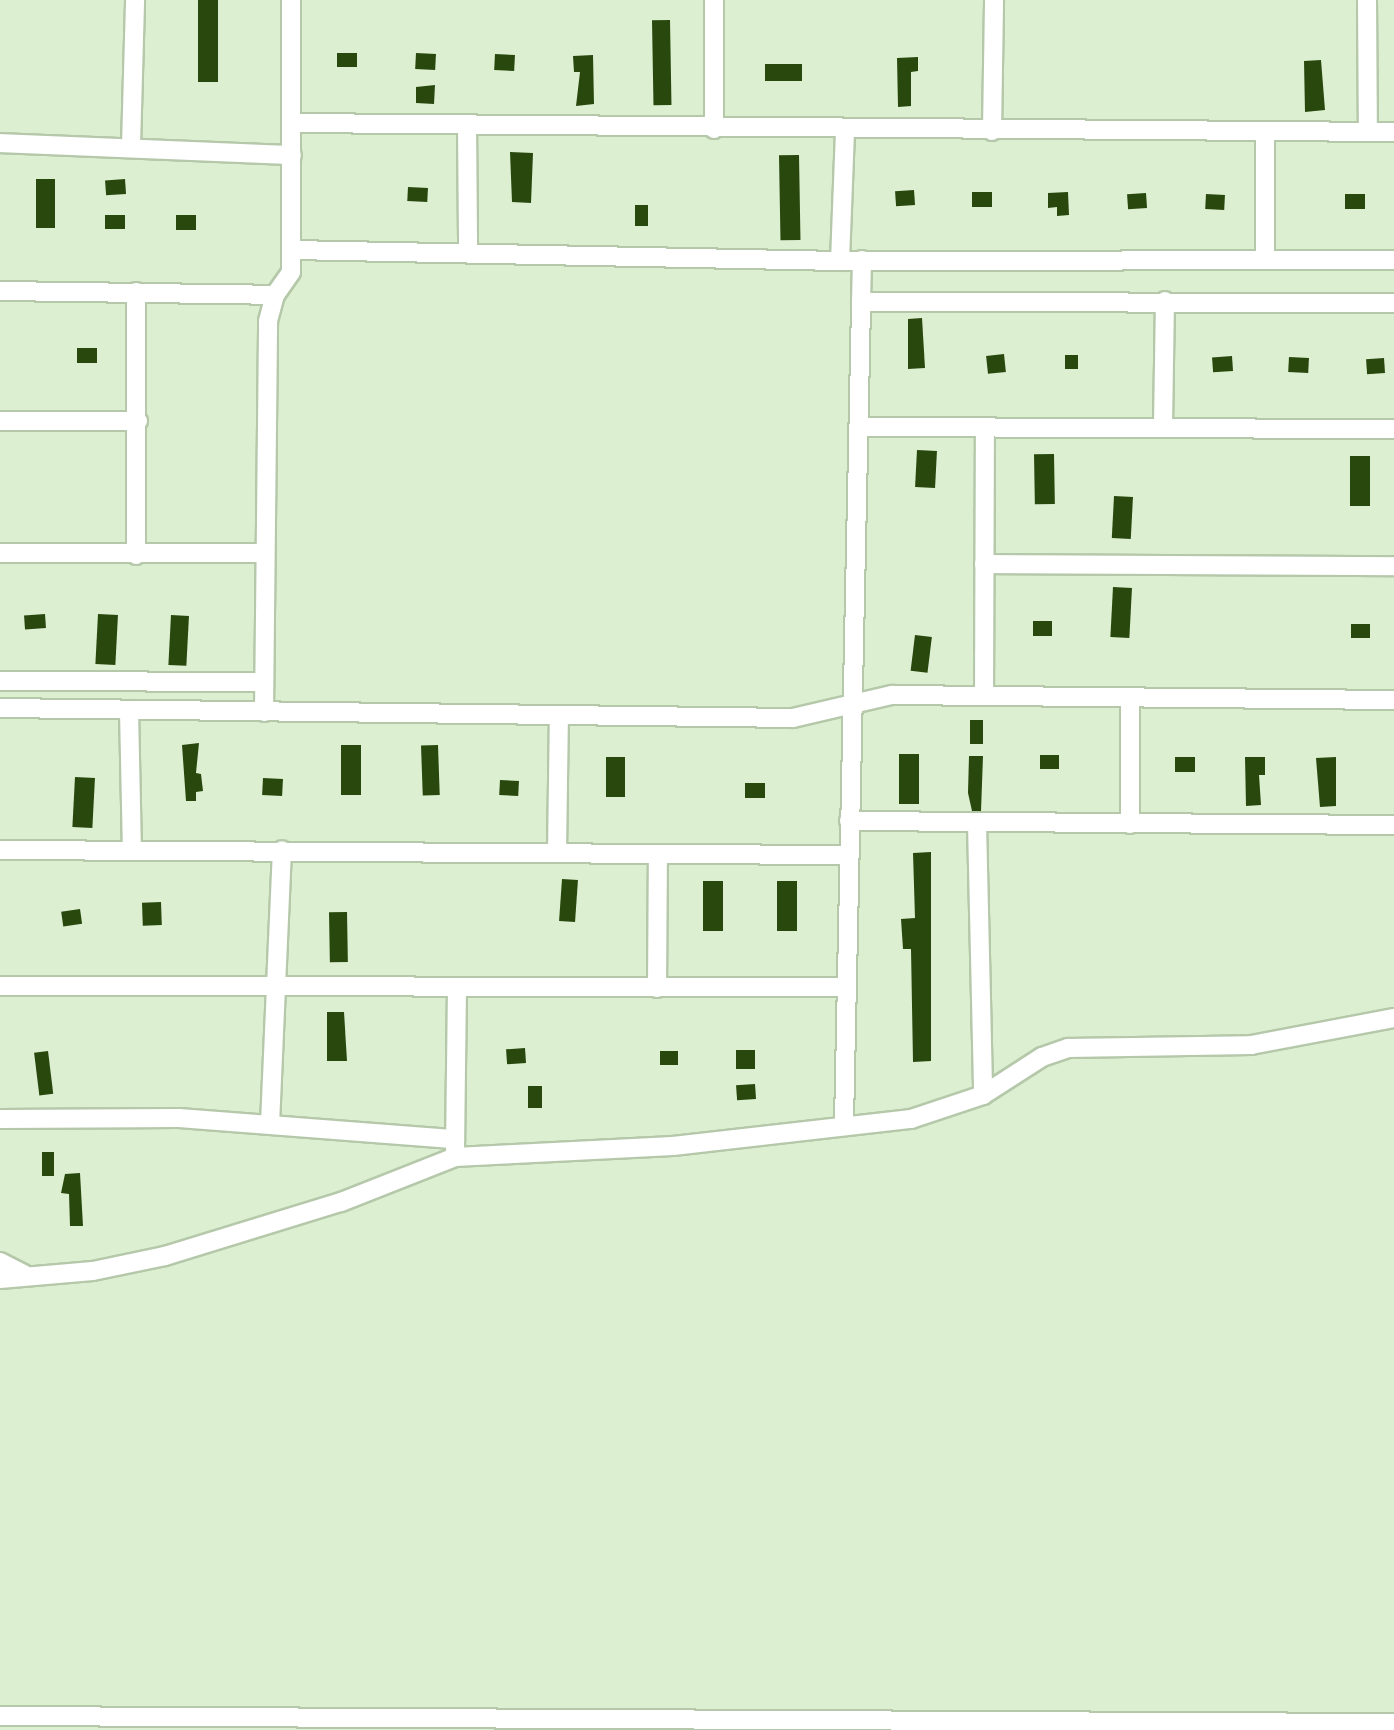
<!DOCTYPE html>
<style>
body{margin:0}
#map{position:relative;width:1394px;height:1730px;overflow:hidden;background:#dcefd0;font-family:"DM Sans",sans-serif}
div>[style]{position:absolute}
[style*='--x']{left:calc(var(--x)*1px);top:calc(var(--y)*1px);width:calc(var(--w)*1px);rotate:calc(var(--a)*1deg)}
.building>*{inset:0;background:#29480e;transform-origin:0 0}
.roads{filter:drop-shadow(2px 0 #b5c8aa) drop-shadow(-2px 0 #b5c8aa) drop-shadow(0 2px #b5c8aa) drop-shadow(0 -2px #b5c8aa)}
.minor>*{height:18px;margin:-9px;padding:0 9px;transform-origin:9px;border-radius:9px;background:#fff}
span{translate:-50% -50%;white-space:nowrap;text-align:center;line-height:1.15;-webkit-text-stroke:6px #fff;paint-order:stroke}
</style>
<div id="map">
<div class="building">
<div style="left:198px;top:0;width:20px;height:82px"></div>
<div style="left:670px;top:20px;width:85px;height:18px;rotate:89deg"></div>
<div style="left:337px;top:53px;width:20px;height:14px"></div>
<div style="left:416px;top:53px;width:20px;height:16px;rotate:3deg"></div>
<div style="left:495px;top:54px;width:20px;height:16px;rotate:3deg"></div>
<div style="clip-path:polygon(593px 55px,594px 104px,576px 106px,580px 72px,574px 72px,573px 56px)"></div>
<div style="clip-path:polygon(918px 57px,918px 71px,911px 72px,911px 106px,898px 107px,897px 58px)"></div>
<div style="clip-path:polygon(1321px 60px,1325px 110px,1305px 112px,1304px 61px)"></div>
<div style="left:765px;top:64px;width:37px;height:17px"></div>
<div style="clip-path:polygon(435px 85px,434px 104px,416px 103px,416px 87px)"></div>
<div style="clip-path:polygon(510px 152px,533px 153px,531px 203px,512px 202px)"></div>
<div style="left:799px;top:155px;width:85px;height:20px;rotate:89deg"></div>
<div style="left:36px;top:179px;width:19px;height:49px"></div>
<div style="left:125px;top:179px;width:15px;height:20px;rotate:86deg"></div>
<div style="left:408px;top:187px;width:20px;height:14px;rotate:3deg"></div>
<div style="left:914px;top:190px;width:15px;height:19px;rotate:86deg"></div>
<div style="left:972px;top:192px;width:20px;height:15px"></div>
<div style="clip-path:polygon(1068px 192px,1069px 215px,1057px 216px,1057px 207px,1048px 208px,1048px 193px)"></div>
<div style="left:1146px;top:193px;width:15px;height:19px;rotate:86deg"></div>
<div style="left:1206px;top:194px;width:19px;height:15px;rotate:3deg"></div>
<div style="left:1365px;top:194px;width:15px;height:20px;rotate:90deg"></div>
<div style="left:635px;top:205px;width:13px;height:21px"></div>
<div style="left:105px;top:215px;width:20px;height:14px"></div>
<div style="left:176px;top:215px;width:20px;height:15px"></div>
<div style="clip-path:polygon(922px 318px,925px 368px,908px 369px,908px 319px)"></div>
<div style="left:77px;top:348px;width:20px;height:15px"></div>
<div style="left:1004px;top:354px;width:18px;height:18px;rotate:84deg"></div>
<div style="left:1078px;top:355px;width:14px;height:13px;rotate:90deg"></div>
<div style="left:1232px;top:356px;width:15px;height:20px;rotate:86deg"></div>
<div style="left:1289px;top:357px;width:20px;height:15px;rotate:3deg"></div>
<div style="left:1384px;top:358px;width:15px;height:18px;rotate:86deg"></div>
<div style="left:917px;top:450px;width:20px;height:37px;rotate:3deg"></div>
<div style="left:1054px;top:454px;width:50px;height:20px;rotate:89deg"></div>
<div style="left:1370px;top:456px;width:50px;height:20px;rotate:90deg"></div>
<div style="left:1114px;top:496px;width:19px;height:42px;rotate:3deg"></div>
<div style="left:1113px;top:587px;width:19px;height:50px;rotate:3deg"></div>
<div style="left:45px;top:614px;width:14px;height:21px;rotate:86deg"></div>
<div style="left:98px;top:614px;width:20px;height:50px;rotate:3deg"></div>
<div style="left:171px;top:615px;width:18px;height:50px;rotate:3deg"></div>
<div style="left:1033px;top:621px;width:19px;height:15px"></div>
<div style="left:1351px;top:624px;width:19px;height:14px"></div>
<div style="left:915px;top:635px;width:17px;height:36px;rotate:7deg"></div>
<div style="left:970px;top:720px;width:13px;height:24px"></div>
<div style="clip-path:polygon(199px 743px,196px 773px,201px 774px,203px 791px,196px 792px,196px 801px,186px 801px,182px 745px)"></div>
<div style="left:341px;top:745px;width:20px;height:50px"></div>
<div style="left:438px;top:745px;width:50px;height:17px;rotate:88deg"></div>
<div style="left:899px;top:754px;width:20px;height:50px"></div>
<div style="left:1040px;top:755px;width:19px;height:14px"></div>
<div style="clip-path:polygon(969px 756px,983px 756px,981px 811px,972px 811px,968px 793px)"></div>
<div style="left:606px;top:757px;width:19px;height:40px"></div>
<div style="left:1175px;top:757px;width:20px;height:15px"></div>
<div style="clip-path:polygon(1245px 757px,1265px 757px,1265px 775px,1259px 775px,1261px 805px,1246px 806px)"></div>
<div style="clip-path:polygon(1336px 757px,1336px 806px,1320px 807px,1316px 758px)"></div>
<div style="left:75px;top:777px;width:20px;height:50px;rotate:3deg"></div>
<div style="left:263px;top:778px;width:20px;height:17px;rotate:3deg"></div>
<div style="left:500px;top:780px;width:19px;height:15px;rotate:3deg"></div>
<div style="left:745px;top:783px;width:20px;height:15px"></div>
<div style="clip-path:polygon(931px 852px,931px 1061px,913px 1062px,911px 949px,903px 949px,901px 919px,915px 918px,913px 853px)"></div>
<div style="left:562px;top:879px;width:16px;height:42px;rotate:4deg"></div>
<div style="left:703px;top:881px;width:20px;height:50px"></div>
<div style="left:777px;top:881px;width:20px;height:50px"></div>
<div style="left:161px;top:902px;width:23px;height:19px;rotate:88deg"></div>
<div style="left:80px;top:909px;width:15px;height:19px;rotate:82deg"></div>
<div style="left:347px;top:912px;width:50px;height:18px;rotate:89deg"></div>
<div style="clip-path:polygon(327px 1012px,344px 1012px,347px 1061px,327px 1061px)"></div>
<div style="left:525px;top:1048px;width:15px;height:19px;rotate:86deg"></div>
<div style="left:755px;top:1050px;width:19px;height:19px;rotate:90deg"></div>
<div style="left:48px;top:1051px;width:43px;height:14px;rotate:83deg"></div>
<div style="left:660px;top:1051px;width:18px;height:14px"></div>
<div style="left:755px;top:1084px;width:15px;height:19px;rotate:86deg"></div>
<div style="left:542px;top:1086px;width:22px;height:14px;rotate:90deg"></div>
<div style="left:42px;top:1152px;width:12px;height:24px"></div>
<div style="clip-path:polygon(80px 1173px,83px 1226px,70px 1226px,69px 1194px,61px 1193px,65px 1174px)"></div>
</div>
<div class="roads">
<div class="minor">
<div style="--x:714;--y:0;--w:129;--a:90"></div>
<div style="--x:1367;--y:0;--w:132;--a:89.6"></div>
<div style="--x:292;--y:123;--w:1102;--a:0.47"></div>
<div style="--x:467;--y:124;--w:127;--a:89.5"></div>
<div style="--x:992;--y:131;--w:131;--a:-89.1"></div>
<div style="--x:1265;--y:131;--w:129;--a:90"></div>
<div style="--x:0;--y:143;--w:292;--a:2.4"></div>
<div style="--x:131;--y:146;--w:146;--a:-88.4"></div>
<div style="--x:292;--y:250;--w:548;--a:1.15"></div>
<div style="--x:840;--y:261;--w:131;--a:-87.8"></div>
<div style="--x:840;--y:261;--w:554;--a:-0.1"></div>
<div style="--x:0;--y:291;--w:275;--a:0.8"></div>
<div style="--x:136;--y:292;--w:263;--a:90"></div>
<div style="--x:861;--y:302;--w:42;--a:-88.6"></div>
<div style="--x:0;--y:421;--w:138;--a:0"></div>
<div style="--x:1163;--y:426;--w:125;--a:-89.1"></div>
<div style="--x:862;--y:427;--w:532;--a:0.22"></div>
<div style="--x:0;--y:553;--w:265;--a:0"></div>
<div style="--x:984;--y:564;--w:410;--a:0.3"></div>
<div style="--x:0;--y:681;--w:264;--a:0.2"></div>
<div style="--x:984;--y:696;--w:268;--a:-89.8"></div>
<div style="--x:0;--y:708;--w:793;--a:0.72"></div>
<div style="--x:793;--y:718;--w:102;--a:-13.1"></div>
<div style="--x:892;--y:695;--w:502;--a:0.57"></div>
<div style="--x:129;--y:710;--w:140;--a:88.8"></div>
<div style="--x:264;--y:712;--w:391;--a:-89.4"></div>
<div style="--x:268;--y:321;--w:27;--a:-75"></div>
<div style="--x:275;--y:295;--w:28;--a:-55"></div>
<div style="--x:291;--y:272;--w:272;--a:-90"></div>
<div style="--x:849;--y:821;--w:545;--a:0.42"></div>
<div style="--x:977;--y:823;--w:272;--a:88.7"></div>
<div style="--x:1130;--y:824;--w:125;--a:-90"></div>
<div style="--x:0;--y:850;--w:848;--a:0.34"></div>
<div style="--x:557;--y:853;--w:137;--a:-89.2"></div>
<div style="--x:0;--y:986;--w:845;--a:0.07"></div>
<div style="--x:657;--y:988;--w:134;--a:-89.6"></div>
<div style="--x:0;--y:1119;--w:179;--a:-0.3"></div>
<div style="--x:179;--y:1118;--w:277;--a:4.4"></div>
<div style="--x:844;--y:1123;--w:821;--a:-88.81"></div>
<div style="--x:861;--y:302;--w:533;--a:0.11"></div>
<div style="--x:270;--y:1124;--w:274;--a:-87.5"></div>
<div style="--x:455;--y:1150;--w:163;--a:-89.3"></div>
<div style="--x:0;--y:1262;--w:27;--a:27"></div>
<div style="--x:0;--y:1279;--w:93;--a:-4.9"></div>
<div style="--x:93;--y:1271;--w:74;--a:-11.8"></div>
<div style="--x:165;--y:1256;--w:184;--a:-17.1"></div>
<div style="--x:341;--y:1202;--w:123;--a:-21.5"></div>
<div style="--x:455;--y:1157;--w:218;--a:-2.9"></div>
<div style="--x:673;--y:1146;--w:240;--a:-6.5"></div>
<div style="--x:911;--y:1119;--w:76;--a:-18.4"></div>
<div style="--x:983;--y:1095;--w:70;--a:-32.8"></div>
<div style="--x:1042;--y:1057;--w:28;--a:-19"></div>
<div style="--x:1068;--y:1048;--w:183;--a:-0.9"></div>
<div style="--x:1251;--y:1045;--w:146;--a:-10.7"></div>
<div style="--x:0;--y:1716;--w:1394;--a:0.29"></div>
</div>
</div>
</div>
